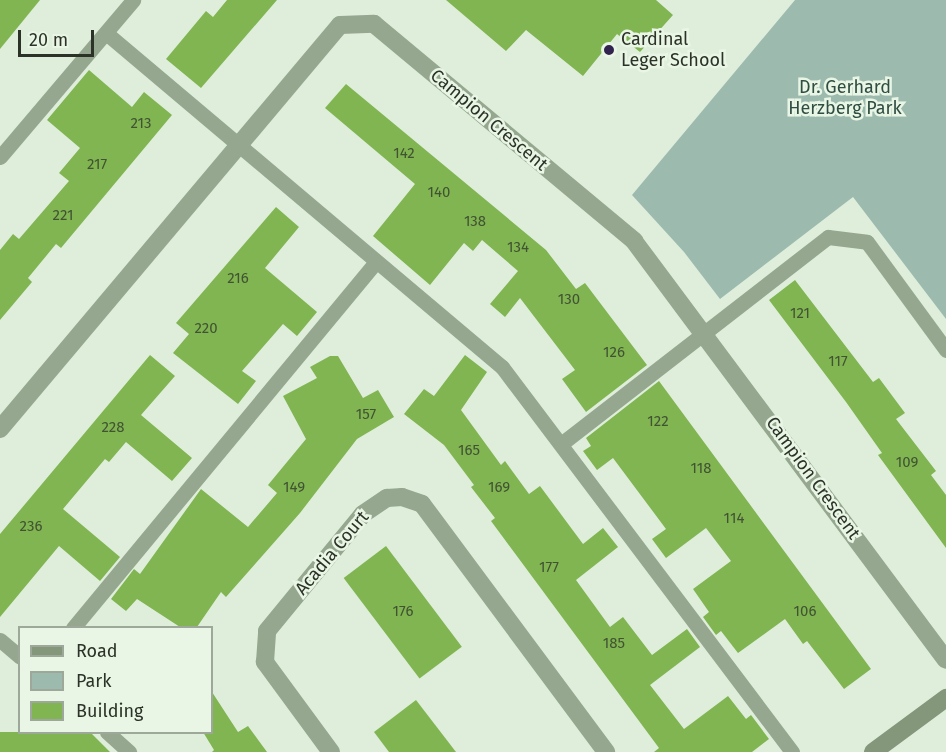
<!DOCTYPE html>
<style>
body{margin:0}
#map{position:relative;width:946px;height:752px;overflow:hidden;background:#deeedb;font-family:"Fira Sans",sans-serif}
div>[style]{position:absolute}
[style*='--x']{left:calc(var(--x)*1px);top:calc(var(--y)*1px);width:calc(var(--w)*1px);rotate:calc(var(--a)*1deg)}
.green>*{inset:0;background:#9dbaaf}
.building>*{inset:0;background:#80b552;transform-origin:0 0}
.lane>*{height:15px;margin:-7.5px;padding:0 7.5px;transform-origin:7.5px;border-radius:7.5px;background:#96a78f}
.street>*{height:18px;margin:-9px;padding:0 9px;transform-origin:9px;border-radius:9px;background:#96a78f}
.secondary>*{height:18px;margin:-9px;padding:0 9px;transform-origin:9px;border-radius:9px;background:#84977a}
.dots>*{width:16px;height:16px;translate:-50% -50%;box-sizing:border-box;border:3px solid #e9f6e6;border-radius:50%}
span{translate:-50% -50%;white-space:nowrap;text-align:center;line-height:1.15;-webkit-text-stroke:5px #e9f6e6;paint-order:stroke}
.number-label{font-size:15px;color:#415332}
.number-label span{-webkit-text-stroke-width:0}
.poi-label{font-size:18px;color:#2c3227}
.left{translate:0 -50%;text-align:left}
.park-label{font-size:18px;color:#2f4d42}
.street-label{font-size:18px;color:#2c3227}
.legend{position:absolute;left:18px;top:626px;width:195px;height:108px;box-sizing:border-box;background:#e9f6e6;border:2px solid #9da89a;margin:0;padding:8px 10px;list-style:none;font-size:18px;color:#2c3227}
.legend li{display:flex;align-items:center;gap:12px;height:30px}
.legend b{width:30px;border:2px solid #9da89a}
.scale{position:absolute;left:18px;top:30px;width:76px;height:27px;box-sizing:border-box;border:3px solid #2c3227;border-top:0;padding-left:8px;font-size:18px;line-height:21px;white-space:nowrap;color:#2c3227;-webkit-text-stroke:4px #e9f6e6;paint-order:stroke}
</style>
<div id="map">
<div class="green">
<div style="clip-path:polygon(795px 0,946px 0,946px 319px,853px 197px,720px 299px,684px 252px,632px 195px)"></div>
</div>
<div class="building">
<div style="clip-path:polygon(0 0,40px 0,0 49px)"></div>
<div style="clip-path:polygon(227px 0,277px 0,201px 88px,166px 59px,206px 11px,213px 17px)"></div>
<div style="clip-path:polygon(446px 0,656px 0,673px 15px,640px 52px,617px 34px,583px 76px,526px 30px,506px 51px)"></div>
<div style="clip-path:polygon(89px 70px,132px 107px,144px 92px,172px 115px,61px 248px,56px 244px,28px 278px,32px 282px,0 320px,0 250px,13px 234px,19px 239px,69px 181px,59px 173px,80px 148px,47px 120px)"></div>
<div style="clip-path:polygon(346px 84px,546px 250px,576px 289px,585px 283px,647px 365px,586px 412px,562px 379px,575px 370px,520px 298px,505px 317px,490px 304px,518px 271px,482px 240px,473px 251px,464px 243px,430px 285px,373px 236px,415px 184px,325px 108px)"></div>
<div style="clip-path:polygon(276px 207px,299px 227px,265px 268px,317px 312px,297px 336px,283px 324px,242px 371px,256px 381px,238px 404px,173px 353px,189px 334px,176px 323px)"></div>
<div style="clip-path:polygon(795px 280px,873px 382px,879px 378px,905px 413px,896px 419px,936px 471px,931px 475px,946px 495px,946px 548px,878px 455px,882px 453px,846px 402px,769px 300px)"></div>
<div style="clip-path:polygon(150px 355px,175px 376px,141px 415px,192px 458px,172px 481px,126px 442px,109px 462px,105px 459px,63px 509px,120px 557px,100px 581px,59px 546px,0 617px,0 534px)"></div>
<div style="clip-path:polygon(465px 355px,487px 372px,461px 410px,501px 465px,505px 461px,529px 494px,540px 486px,583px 544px,603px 528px,618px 547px,576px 580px,610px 627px,623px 617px,652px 655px,687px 629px,700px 647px,650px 685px,684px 729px,728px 696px,746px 719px,751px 715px,769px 739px,752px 752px,654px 752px,659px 748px,491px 521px,495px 518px,471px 487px,474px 485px,444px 445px,404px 414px,424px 389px,434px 396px)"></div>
<div style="clip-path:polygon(330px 356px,338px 356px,363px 398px,378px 390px,394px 417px,357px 439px,300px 513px,226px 597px,221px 592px,197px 627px,180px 627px,137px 599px,126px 611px,111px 599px,134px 569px,140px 574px,201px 489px,248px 527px,277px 493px,268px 485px,306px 439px,283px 396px,317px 378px,310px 367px)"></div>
<div style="clip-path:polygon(659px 381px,871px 669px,844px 689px,807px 641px,803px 644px,785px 619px,738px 653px,721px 631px,716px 635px,703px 617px,709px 612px,693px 589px,731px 561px,706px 528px,666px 558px,652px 539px,666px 529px,613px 458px,597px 470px,583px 451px,591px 446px,586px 438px)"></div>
<div style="left:386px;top:546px;width:126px;height:53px;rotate:53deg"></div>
<div style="clip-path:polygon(212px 692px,238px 732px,248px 726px,267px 752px,212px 752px,214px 750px,203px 732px,212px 732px)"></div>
<div style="clip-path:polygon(416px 700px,456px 752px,389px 752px,374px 732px)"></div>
<div style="clip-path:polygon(0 732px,90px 732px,110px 752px,0 752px)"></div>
</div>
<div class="lane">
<div style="--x:106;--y:33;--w:518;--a:40.15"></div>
<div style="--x:502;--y:367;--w:482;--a:53"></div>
<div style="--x:0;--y:157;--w:206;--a:-49.7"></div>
<div style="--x:561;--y:444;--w:338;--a:-37.8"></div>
<div style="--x:828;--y:237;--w:39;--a:7"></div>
<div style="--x:867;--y:242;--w:134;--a:53.8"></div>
<div style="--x:73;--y:628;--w:475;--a:-50.4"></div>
<div style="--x:0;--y:640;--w:26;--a:40"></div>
<div style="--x:107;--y:732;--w:30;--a:42"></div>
</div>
<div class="street">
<div style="--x:0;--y:429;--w:528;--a:-49.92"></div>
<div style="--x:340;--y:25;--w:34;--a:-2"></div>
<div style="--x:374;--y:24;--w:339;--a:39.8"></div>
<div style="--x:634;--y:241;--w:522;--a:53.33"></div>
<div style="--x:331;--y:752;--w:112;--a:-126.3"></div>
<div style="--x:265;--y:662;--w:31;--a:-86"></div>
<div style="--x:267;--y:631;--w:151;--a:-50.6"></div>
<div style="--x:363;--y:514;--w:29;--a:-34"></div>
<div style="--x:387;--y:498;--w:15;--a:-4"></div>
<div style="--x:402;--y:497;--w:21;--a:19"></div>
<div style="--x:422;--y:504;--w:309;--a:53.4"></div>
</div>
<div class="secondary">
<div style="--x:873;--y:752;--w:91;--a:-36.5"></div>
</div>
<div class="dots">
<div style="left:609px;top:50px;background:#32234e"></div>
</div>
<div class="number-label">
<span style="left:141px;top:124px">213</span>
<span style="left:404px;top:154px">142</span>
<span style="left:97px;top:165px">217</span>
<span style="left:439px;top:193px">140</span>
<span style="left:63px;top:216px">221</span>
<span style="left:475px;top:222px">138</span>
<span style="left:518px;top:248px">134</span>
<span style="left:238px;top:279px">216</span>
<span style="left:569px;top:300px">130</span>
<span style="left:800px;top:314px">121</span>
<span style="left:206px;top:329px">220</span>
<span style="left:614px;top:353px">126</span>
<span style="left:838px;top:362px">117</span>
<span style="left:366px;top:415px">157</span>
<span style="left:658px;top:422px">122</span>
<span style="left:113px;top:428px">228</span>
<span style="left:469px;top:451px">165</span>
<span style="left:907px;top:463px">109</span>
<span style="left:701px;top:469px">118</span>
<span style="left:294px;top:488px">149</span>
<span style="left:499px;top:488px">169</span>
<span style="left:734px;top:519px">114</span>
<span style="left:31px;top:527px">236</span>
<span style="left:549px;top:568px">177</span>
<span style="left:403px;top:612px">176</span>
<span style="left:805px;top:612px">106</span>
<span style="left:614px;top:644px">185</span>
</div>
<div class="poi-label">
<span class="left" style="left:621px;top:50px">Cardinal<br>Leger School</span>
</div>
<div class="park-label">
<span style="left:845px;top:98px">Dr. Gerhard<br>Herzberg Park</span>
</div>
<div class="street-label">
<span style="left:489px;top:120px;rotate:40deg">Campion Crescent</span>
<span style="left:813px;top:478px;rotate:54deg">Campion Crescent</span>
<span style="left:332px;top:553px;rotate:-50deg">Acadia Court</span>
</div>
<ul class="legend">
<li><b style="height:8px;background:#84977a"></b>Road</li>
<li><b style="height:16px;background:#9dbaaf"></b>Park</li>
<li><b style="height:16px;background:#80b552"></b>Building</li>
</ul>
<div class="scale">20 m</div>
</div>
